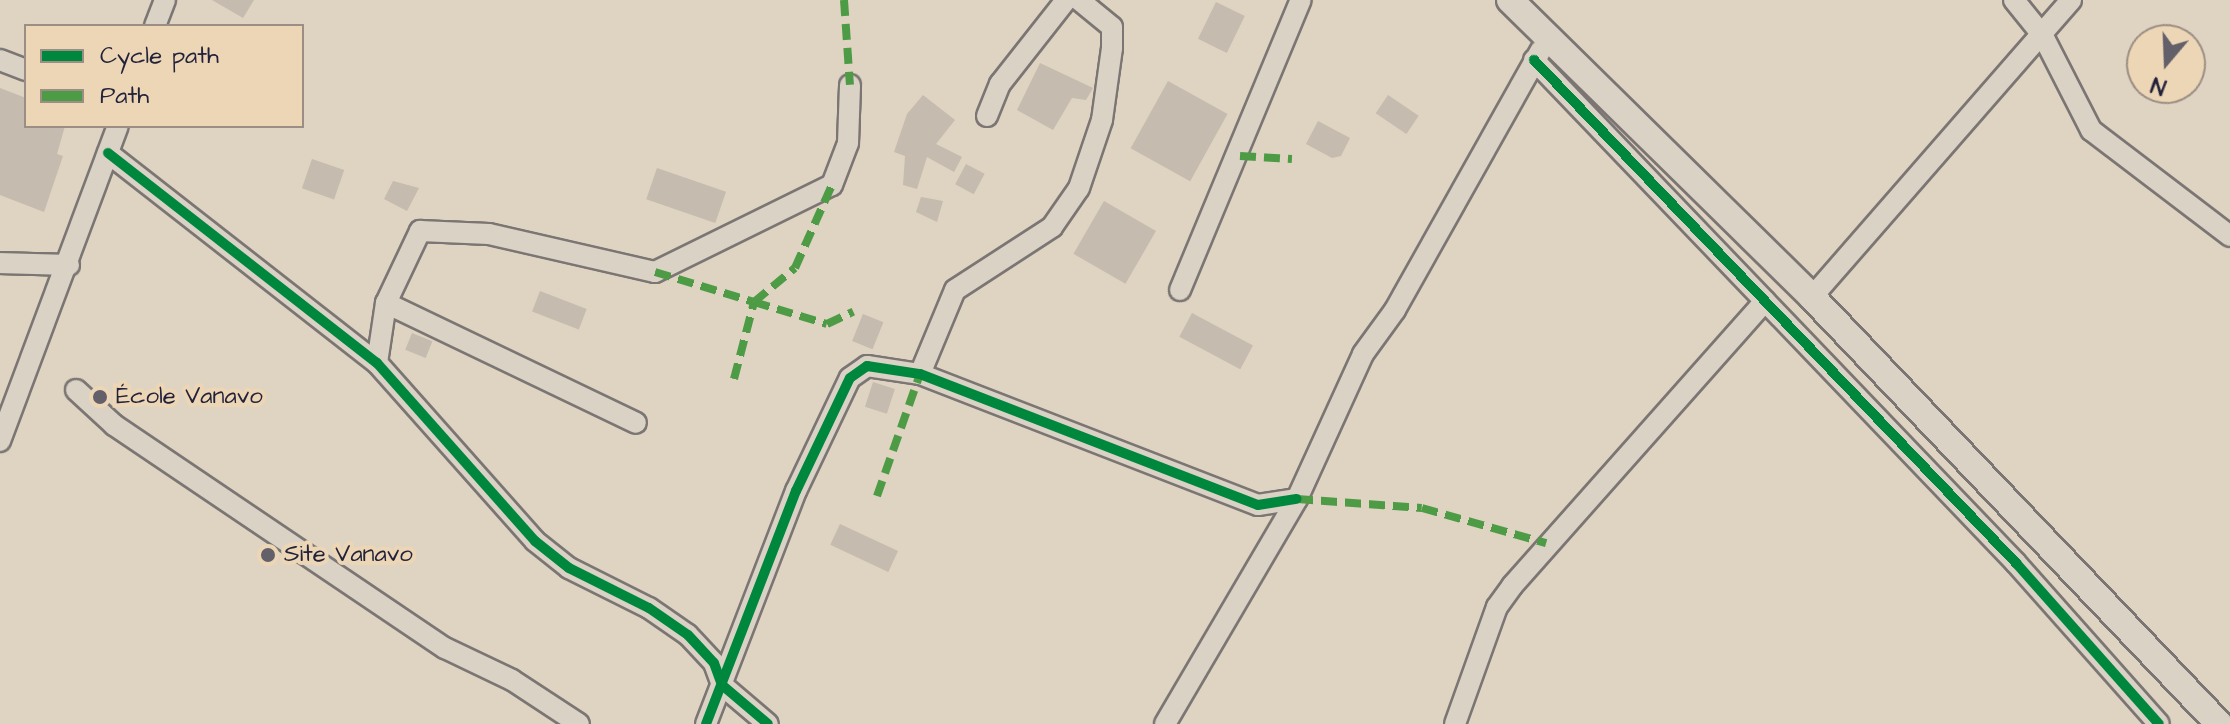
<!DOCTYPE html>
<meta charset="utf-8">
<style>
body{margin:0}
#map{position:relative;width:2230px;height:724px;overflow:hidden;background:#dfd3c2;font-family:"Architects Daughter",sans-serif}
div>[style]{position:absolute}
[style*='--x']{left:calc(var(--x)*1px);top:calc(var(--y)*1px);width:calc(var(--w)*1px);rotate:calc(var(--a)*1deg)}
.building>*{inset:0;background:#c5bbae;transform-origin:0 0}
.roads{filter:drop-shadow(2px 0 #7b7673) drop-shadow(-2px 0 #7b7673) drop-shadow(0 2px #7b7673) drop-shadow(0 -2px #7b7673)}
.minor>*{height:20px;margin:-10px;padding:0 10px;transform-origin:10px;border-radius:10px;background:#dbd2c6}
.major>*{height:26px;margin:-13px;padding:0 13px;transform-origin:13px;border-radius:13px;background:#dbd2c6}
.quiet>*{height:8px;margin-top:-4px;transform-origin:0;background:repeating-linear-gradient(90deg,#4d9b45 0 16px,transparent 0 24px)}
.cycleway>*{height:10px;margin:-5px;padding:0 5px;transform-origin:5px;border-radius:5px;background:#00873e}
.dots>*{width:22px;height:22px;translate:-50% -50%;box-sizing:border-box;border:4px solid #ecd6b5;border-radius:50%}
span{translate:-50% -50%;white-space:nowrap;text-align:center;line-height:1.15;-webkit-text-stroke:8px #ecd6b5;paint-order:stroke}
.poi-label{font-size:24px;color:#22223b}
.left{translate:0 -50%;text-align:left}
.legend{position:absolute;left:24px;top:24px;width:280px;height:104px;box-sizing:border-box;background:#ecd6b5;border:2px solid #9b8e84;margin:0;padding:10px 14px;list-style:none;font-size:24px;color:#22223b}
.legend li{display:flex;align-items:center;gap:16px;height:40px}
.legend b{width:40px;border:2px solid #9b8e84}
.north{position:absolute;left:2126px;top:24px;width:80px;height:80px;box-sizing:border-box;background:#ecd6b5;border:2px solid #9b8e84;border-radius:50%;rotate:199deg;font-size:22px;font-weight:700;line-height:32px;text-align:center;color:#22223b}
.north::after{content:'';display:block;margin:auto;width:28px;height:36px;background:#64606a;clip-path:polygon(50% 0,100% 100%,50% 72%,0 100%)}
</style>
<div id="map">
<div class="building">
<div style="clip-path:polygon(212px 0,254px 0,243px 18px)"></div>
<div style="left:1216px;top:2px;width:32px;height:41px;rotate:26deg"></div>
<div style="clip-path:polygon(1040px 63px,1093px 88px,1086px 100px,1072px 98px,1053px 130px,1017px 110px)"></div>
<div style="left:1168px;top:81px;width:68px;height:77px;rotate:29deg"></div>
<div style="clip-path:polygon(0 88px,26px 98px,26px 126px,65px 126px,57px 154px,63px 156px,44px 212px,0 195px)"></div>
<div style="clip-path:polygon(923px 95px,955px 120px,936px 144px,962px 157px,954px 172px,927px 157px,917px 189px,903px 185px,905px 156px,894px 152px,907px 114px)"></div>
<div style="left:1388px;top:95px;width:37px;height:22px;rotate:34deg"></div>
<div style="clip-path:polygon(1318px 121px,1350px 138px,1341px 156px,1332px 158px,1306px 144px)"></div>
<div style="left:312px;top:159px;width:34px;height:31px;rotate:19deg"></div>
<div style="left:966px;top:164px;width:21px;height:23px;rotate:28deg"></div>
<div style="left:657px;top:168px;width:73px;height:33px;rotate:19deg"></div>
<div style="clip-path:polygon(393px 181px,419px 188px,407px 211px,384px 199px)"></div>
<div style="clip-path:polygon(921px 197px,943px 201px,937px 222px,916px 212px)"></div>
<div style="left:1104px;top:201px;width:60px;height:61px;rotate:30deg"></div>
<div style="left:540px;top:291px;width:50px;height:22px;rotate:21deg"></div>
<div style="left:1192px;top:313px;width:69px;height:27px;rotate:28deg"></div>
<div style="left:863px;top:314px;width:22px;height:29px;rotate:22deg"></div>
<div style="left:412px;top:333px;width:22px;height:18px;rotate:22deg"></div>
<div style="left:873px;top:382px;width:23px;height:26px;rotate:18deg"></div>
<div style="left:840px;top:524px;width:64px;height:23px;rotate:25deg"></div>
</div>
<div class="roads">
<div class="minor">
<div style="--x:2014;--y:0;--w:46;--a:51.1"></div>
<div style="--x:2043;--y:36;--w:106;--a:62.9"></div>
<div style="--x:2091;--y:130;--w:175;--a:37.3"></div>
<div style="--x:155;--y:26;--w:28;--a:-69"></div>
<div style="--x:0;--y:60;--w:28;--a:21"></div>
<div style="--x:1534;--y:60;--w:697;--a:46.22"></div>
<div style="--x:2016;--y:563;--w:215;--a:48.4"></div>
<div style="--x:987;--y:116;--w:35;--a:-68"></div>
<div style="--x:1000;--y:84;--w:107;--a:-51.8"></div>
<div style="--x:108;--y:153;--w:341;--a:38"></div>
<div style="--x:377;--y:363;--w:238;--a:48.4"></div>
<div style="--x:535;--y:541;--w:43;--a:38.5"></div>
<div style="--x:569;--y:568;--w:89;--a:26.6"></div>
<div style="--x:649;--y:608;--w:47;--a:34.7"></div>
<div style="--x:688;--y:635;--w:38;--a:47"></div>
<div style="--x:714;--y:663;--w:23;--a:70"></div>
<div style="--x:722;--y:685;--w:60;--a:40.3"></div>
<div style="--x:0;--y:263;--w:69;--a:1.7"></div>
<div style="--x:1180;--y:290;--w:314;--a:-67.4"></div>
<div style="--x:1812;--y:297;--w:394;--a:-48.9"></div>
<div style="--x:386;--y:303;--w:277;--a:25.6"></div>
<div style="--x:377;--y:363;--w:61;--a:-81.5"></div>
<div style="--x:386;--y:303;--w:80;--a:-64.7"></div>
<div style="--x:420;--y:231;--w:69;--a:2.5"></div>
<div style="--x:489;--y:234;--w:170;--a:12.9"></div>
<div style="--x:655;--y:272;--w:197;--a:-26.2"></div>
<div style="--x:832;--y:185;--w:45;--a:-69.1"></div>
<div style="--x:848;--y:143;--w:58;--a:-88"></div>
<div style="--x:920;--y:374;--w:91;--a:-67.4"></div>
<div style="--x:955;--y:290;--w:116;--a:-33"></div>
<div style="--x:1052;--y:227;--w:47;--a:-55.3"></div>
<div style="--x:1079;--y:188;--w:72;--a:-71.3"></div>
<div style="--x:1102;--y:120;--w:73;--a:-82.1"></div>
<div style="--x:1112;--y:48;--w:21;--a:-90"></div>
<div style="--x:1112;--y:27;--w:43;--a:-140.7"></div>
<div style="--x:76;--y:390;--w:52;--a:42.6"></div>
<div style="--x:114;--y:425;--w:399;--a:34"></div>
<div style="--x:445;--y:648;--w:74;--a:25.5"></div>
<div style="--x:512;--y:680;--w:80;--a:33.3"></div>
<div style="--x:0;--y:441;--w:336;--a:-69.5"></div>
<div style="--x:706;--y:724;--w:250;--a:-68.9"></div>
<div style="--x:796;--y:491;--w:125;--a:-64.5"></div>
<div style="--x:850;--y:378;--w:21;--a:-35"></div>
<div style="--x:867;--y:366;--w:54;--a:8.6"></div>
<div style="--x:920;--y:374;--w:362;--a:21.2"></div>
<div style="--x:1258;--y:505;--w:39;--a:-9"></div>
<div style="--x:1165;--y:724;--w:261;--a:-59.6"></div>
<div style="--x:1297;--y:499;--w:159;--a:-65.5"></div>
<div style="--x:1363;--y:354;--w:54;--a:-54"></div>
<div style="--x:1395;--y:310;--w:298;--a:-60.7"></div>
<div style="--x:1455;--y:724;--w:124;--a:-70.3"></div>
<div style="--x:1497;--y:607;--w:26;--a:-54"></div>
<div style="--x:1512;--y:586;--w:381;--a:-48.4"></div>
</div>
<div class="major">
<div style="--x:1510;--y:0;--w:424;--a:44.5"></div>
<div style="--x:1812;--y:297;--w:590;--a:46.37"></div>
</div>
</div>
<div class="quiet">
<div style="--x:844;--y:0;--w:85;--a:86"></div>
<div style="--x:1240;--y:156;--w:52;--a:3.3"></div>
<div style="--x:655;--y:272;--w:103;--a:16.9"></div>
<div style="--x:754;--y:302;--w:53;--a:-39.7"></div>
<div style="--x:795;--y:268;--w:91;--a:-66"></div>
<div style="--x:734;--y:379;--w:80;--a:-75.4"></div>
<div style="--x:754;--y:302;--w:76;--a:16.8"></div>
<div style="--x:827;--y:324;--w:29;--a:-25"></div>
<div style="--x:877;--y:496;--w:129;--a:-70.6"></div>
<div style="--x:1297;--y:499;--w:125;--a:4.1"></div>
<div style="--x:1422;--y:508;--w:129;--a:15.8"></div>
</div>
<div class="cycleway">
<div style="--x:1534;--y:60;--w:697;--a:46.22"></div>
<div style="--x:2016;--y:563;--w:215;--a:48.4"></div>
<div style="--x:108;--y:153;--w:341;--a:38"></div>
<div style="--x:377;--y:363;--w:238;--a:48.4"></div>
<div style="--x:535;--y:541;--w:43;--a:38.5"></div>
<div style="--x:569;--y:568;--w:89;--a:26.6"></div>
<div style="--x:649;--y:608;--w:47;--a:34.7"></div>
<div style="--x:688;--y:635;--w:38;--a:47"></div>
<div style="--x:714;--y:663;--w:23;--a:70"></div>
<div style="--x:722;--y:685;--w:60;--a:40.3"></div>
<div style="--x:706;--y:724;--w:250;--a:-68.9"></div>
<div style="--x:796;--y:491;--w:125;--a:-64.5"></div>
<div style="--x:850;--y:378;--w:21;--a:-35"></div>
<div style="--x:867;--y:366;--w:54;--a:8.6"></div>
<div style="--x:920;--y:374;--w:362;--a:21.2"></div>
<div style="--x:1258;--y:505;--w:39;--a:-9"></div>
</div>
<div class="dots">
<div style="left:100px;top:397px;background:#64606a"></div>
<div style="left:268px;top:555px;background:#64606a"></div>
</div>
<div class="poi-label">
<span class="left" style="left:116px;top:397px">École Vanavo</span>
<span class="left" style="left:284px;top:555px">Site Vanavo</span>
</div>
<ul class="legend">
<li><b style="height:10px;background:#00873e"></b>Cycle path</li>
<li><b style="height:10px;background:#4d9b45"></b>Path</li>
</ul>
<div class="north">N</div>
</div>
